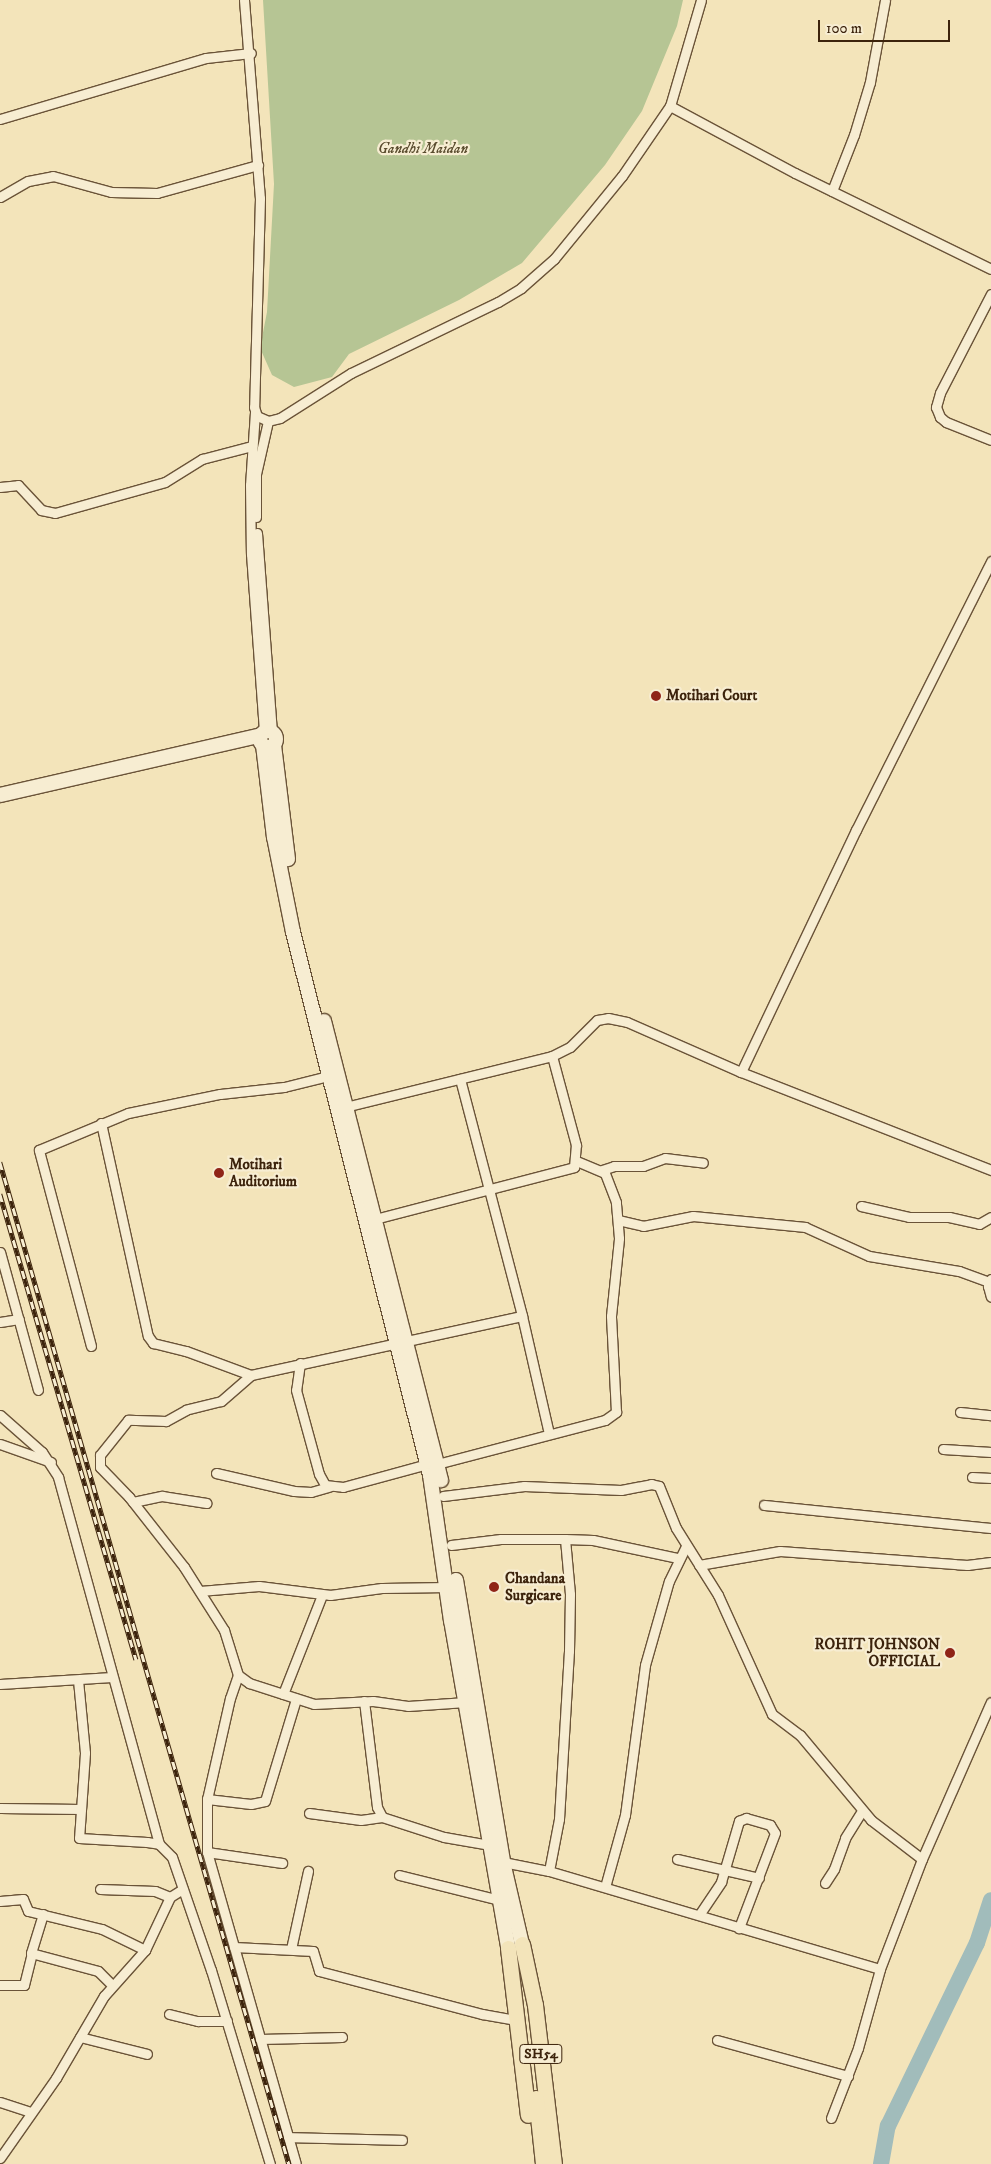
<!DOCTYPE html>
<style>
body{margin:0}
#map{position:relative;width:991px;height:2164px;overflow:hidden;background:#f3e4ba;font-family:"IM FELL DW Pica",serif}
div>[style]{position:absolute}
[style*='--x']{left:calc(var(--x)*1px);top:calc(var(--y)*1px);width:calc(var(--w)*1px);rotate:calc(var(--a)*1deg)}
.green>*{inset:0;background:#b6c594}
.river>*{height:16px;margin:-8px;padding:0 8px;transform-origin:8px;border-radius:8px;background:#a1bcbb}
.roads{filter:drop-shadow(1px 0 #6a5338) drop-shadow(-1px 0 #6a5338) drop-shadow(0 1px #6a5338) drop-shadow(0 -1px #6a5338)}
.minor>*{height:9px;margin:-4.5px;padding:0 4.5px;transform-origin:4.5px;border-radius:4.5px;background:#f7edd2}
.secondary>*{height:14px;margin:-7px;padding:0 7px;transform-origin:7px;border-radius:7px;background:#f7edd2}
.secondary>.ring{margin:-7px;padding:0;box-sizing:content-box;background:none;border:14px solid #f7edd2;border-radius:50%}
.primary>*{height:15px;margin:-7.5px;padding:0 7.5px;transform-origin:7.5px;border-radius:7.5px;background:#f3e4ba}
.rail>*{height:4.5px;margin-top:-2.25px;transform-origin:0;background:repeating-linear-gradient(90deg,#f7edd2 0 8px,#3c230c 0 16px);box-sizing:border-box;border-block:1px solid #3c230c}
.dots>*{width:14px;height:14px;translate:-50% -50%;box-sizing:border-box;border:2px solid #f7edd2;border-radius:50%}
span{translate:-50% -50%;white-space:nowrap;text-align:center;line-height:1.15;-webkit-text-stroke:4.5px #f7edd2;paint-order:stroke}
.shield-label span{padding:1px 4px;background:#f7edd2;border:1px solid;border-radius:4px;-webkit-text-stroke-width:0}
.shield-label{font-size:14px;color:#3c230c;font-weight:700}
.park-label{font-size:15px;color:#5a4c2e;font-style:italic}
.poi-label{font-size:15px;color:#3c230c;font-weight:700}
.left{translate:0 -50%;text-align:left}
.right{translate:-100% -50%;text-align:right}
.scale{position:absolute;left:818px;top:20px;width:132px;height:22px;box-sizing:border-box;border:2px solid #3c230c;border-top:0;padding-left:6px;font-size:15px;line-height:18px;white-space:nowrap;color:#3c230c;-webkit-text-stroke:4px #f7edd2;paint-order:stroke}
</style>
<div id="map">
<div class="green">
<div style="clip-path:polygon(263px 0,683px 0,677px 26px,642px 111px,605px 165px,522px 263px,459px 300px,349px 354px,332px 377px,294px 387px,272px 375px,260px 348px,267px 312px,274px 184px)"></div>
</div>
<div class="river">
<div style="--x:881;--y:2164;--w:39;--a:-80"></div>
<div style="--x:888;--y:2126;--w:203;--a:-64.1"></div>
<div style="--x:977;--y:1943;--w:45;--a:-72"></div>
</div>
<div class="roads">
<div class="minor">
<div style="--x:244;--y:0;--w:199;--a:85.4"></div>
<div style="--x:260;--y:198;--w:209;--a:91.6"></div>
<div style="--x:254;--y:407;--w:9;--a:72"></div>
<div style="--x:257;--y:416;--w:12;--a:24"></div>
<div style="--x:268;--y:421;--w:12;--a:-14"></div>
<div style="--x:280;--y:418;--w:84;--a:-32.4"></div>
<div style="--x:351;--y:373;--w:163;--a:-25.8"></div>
<div style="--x:498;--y:302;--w:27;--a:-31"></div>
<div style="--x:521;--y:288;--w:44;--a:-41.3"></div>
<div style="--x:554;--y:259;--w:107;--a:-50.7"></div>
<div style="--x:622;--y:176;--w:85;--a:-55.6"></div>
<div style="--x:670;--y:106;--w:110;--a:-73.7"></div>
<div style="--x:670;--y:106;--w:142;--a:28.2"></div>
<div style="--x:795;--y:173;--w:218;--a:26.1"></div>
<div style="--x:0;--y:119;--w:215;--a:-16.5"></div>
<div style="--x:206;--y:58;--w:45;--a:-6.3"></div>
<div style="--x:832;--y:191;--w:60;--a:-68.6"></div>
<div style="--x:854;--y:135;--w:55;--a:-73.2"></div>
<div style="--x:870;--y:82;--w:83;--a:-79.6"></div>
<div style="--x:0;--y:197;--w:32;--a:-30"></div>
<div style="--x:28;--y:181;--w:25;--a:-11"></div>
<div style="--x:53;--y:176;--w:60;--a:15.4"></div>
<div style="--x:111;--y:192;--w:46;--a:1.2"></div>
<div style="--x:157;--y:193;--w:105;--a:-15.5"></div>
<div style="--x:991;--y:294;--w:111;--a:117.3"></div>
<div style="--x:940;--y:393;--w:15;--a:106"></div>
<div style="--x:936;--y:407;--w:11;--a:68"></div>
<div style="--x:940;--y:417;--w:8;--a:40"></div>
<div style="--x:946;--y:422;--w:48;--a:21.8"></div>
<div style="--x:255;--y:412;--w:73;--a:93.9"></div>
<div style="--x:250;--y:485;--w:69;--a:89.2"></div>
<div style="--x:251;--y:554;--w:178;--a:85.8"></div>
<div style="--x:0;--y:487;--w:18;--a:-6"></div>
<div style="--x:18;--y:485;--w:34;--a:47"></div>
<div style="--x:41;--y:510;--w:14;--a:12"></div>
<div style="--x:55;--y:513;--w:114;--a:-15.7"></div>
<div style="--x:165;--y:482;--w:44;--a:-31.9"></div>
<div style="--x:202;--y:459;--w:52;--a:-14.6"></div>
<div style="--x:256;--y:517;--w:43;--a:-90"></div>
<div style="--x:256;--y:474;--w:54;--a:-77.2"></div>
<div style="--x:257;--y:533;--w:200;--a:85.7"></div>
<div style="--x:741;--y:1072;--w:268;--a:-64.6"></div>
<div style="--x:856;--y:830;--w:301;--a:-63.3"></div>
<div style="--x:460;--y:1079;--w:245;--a:75.3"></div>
<div style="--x:522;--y:1316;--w:121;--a:77.1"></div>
<div style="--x:341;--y:1108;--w:217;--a:-13.8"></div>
<div style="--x:552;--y:1056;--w:20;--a:-27"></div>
<div style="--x:570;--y:1047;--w:38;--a:-45"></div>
<div style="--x:597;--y:1020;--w:11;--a:-10"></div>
<div style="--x:608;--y:1018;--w:19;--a:12"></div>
<div style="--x:627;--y:1022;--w:124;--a:23.7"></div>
<div style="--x:741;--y:1072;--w:269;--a:21.4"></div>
<div style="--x:101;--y:1123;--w:218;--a:77.6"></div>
<div style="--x:148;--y:1336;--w:9;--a:54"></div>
<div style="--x:153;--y:1343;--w:34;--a:14"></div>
<div style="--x:186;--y:1351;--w:69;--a:20.3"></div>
<div style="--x:251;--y:1375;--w:277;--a:-12.3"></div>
<div style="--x:602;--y:1170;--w:13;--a:-18"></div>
<div style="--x:614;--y:1166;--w:29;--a:0"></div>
<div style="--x:643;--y:1166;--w:23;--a:-20"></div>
<div style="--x:665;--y:1158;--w:38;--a:7"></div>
<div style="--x:861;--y:1206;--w:49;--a:12.9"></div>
<div style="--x:909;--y:1217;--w:40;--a:0"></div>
<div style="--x:949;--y:1217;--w:31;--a:13"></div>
<div style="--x:979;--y:1224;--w:14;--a:-30"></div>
<div style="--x:371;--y:1220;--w:210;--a:-14.6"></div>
<div style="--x:574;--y:1167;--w:22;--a:-85"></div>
<div style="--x:576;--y:1145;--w:92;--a:-105.1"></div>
<div style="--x:618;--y:1220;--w:26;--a:13"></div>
<div style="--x:643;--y:1226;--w:51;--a:-11.3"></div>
<div style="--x:693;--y:1216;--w:113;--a:5.6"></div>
<div style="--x:805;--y:1227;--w:70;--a:24.4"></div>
<div style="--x:869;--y:1256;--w:91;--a:9.5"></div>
<div style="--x:959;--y:1271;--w:32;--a:20"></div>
<div style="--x:0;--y:1252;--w:143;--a:74.6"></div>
<div style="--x:991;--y:1279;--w:8;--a:113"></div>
<div style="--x:988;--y:1286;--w:11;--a:75"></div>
<div style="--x:0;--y:1322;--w:19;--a:-9"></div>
<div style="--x:91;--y:1346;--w:203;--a:-104.9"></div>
<div style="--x:39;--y:1150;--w:96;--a:-22.6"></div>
<div style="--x:128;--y:1113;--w:94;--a:-11.7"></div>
<div style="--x:220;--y:1094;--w:64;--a:-6.2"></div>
<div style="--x:284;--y:1087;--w:45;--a:-14"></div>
<div style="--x:300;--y:1363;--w:27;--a:98"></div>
<div style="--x:296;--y:1390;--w:87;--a:74.7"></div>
<div style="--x:319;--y:1474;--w:13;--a:61"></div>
<div style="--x:325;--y:1485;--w:18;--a:6"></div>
<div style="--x:343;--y:1487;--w:87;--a:-15.3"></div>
<div style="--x:251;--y:1375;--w:40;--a:139"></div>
<div style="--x:221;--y:1401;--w:36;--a:166"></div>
<div style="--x:186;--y:1410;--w:23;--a:151"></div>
<div style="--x:166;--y:1421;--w:38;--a:-178"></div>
<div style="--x:128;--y:1420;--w:45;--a:128.7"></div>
<div style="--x:100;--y:1455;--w:12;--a:90"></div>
<div style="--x:100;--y:1467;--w:42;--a:46"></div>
<div style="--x:129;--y:1497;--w:89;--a:51.8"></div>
<div style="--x:184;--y:1567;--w:75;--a:57.6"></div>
<div style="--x:224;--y:1630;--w:47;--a:72.7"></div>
<div style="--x:238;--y:1675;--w:14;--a:36"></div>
<div style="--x:249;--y:1683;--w:68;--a:17.9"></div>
<div style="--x:314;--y:1704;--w:59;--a:-2.9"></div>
<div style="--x:373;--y:1701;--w:35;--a:8"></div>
<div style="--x:408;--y:1706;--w:58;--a:-3.9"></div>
<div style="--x:960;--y:1412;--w:31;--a:6"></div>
<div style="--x:0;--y:1415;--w:56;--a:41.4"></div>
<div style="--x:42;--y:1452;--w:30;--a:57"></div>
<div style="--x:58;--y:1477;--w:381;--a:74.6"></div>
<div style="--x:0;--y:1444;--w:54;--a:19.4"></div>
<div style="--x:943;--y:1449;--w:48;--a:3.6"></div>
<div style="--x:437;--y:1464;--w:174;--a:-14.7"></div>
<div style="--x:605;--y:1420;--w:14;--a:-36"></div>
<div style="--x:616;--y:1412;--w:96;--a:-93"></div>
<div style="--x:611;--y:1316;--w:78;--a:-84.1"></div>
<div style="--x:619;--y:1238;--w:36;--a:-95"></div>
<div style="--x:616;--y:1202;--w:31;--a:-111"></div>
<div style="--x:605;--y:1173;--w:30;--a:-157"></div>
<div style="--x:216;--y:1473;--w:80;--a:13"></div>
<div style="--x:294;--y:1491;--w:17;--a:3"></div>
<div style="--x:311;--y:1492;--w:19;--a:-16"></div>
<div style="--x:972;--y:1477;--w:19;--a:3"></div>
<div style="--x:443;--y:1496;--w:82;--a:-7"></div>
<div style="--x:524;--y:1486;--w:97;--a:2.4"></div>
<div style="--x:621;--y:1490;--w:31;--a:-11"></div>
<div style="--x:651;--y:1484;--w:8;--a:14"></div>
<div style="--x:659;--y:1486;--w:45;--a:68"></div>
<div style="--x:676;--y:1528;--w:79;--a:57.9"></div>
<div style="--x:718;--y:1595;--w:131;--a:65.6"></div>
<div style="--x:772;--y:1714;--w:35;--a:37"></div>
<div style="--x:800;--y:1735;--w:111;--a:50.1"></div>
<div style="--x:871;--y:1820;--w:64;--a:37.4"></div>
<div style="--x:133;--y:1502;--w:30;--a:-12"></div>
<div style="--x:162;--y:1496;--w:45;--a:9"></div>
<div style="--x:764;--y:1505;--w:228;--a:5.8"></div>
<div style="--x:451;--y:1545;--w:50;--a:-6.8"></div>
<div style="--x:501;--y:1539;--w:64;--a:0"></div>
<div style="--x:565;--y:1539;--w:28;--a:2"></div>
<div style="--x:593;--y:1540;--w:87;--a:12"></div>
<div style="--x:699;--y:1565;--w:82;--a:-9.8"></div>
<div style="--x:780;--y:1551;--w:188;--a:4.3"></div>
<div style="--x:967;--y:1565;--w:24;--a:-7"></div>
<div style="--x:200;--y:1591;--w:59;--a:-4.8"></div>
<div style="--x:259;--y:1586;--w:72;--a:7.2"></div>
<div style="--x:330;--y:1595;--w:52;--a:-7.7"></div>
<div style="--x:382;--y:1588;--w:66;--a:-0.9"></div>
<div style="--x:238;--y:1675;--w:24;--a:109"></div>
<div style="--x:230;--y:1698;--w:104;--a:102.8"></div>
<div style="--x:207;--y:1799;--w:53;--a:90"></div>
<div style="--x:207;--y:1852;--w:324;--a:74.1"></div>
<div style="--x:78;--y:1680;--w:73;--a:84.5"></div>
<div style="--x:85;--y:1753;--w:85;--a:94"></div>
<div style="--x:79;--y:1838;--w:68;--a:3.4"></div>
<div style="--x:147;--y:1842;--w:12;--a:9"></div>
<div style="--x:159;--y:1844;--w:18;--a:45"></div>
<div style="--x:172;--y:1857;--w:120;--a:71"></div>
<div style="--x:211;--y:1970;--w:203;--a:73.1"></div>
<div style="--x:0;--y:1684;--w:112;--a:-3.6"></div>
<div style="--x:283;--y:1694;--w:106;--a:-68.5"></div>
<div style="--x:364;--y:1701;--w:107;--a:83"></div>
<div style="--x:377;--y:1807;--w:11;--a:63"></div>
<div style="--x:382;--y:1817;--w:65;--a:17.9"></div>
<div style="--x:444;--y:1837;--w:47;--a:9.9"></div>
<div style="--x:207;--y:1799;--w:44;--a:6.5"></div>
<div style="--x:251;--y:1804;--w:14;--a:-12"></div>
<div style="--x:265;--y:1801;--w:107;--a:-73.1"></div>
<div style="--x:0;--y:1808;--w:81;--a:0.7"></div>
<div style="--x:309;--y:1813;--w:52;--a:7.7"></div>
<div style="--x:361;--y:1820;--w:21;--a:-8"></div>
<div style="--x:207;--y:1852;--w:76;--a:8.3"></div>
<div style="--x:677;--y:1859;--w:84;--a:13"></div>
<div style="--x:503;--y:1862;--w:47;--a:11.1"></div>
<div style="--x:549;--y:1871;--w:345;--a:16.5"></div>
<div style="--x:549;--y:1871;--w:53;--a:-79.1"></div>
<div style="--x:559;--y:1819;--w:168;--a:-86.6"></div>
<div style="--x:569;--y:1651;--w:57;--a:-89"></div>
<div style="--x:570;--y:1594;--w:55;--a:-95.2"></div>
<div style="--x:399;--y:1875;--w:103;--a:14"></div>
<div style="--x:825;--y:1883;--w:17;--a:-57"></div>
<div style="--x:834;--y:1869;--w:33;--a:-70"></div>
<div style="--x:845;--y:1838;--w:32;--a:-58"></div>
<div style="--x:605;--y:1887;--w:75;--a:-74.5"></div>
<div style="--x:625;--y:1815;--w:151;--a:-82.4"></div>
<div style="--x:645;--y:1665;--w:87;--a:-74.1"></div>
<div style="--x:669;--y:1581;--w:39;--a:-64"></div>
<div style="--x:100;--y:1889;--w:55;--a:2.1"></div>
<div style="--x:155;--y:1891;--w:16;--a:22"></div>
<div style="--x:0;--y:1901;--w:23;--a:-5"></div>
<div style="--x:23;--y:1899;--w:13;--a:67"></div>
<div style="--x:28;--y:1911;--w:76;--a:13.7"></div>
<div style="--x:102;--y:1929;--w:48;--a:26"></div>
<div style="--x:43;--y:1914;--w:41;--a:107.1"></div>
<div style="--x:31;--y:1953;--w:69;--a:15"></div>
<div style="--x:98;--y:1971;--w:20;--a:45"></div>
<div style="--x:699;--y:1915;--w:40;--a:-56"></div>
<div style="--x:721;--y:1882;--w:64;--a:-73.6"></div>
<div style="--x:739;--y:1821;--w:8;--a:-23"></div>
<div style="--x:746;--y:1818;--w:25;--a:16"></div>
<div style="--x:770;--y:1825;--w:9;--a:58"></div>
<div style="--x:775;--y:1833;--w:102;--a:110.8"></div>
<div style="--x:234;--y:1947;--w:79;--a:2.9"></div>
<div style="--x:313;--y:1951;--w:21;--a:73"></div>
<div style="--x:319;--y:1971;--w:169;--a:14.8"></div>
<div style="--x:482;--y:2014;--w:35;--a:10"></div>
<div style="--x:291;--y:1949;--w:80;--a:-77.7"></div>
<div style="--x:0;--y:1985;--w:24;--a:0"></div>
<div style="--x:24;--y:1985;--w:32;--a:-76"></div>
<div style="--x:169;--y:2014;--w:30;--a:14"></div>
<div style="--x:198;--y:2021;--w:29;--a:0"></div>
<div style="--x:80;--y:2037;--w:69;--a:14.2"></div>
<div style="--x:260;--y:2039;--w:82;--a:-1.4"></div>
<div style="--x:717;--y:2040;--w:136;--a:15.4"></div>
<div style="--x:0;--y:2102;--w:33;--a:18"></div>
<div style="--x:831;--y:2118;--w:75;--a:-68.9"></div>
<div style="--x:858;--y:2048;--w:82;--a:-74.4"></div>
<div style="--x:880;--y:1969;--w:118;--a:-69.1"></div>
<div style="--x:922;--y:1859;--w:171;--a:-66.3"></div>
<div style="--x:288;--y:2137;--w:114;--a:1.5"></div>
<div style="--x:0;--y:2158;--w:98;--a:-55"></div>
<div style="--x:56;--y:2078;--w:95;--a:-59.7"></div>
<div style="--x:104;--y:1996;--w:62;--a:-48.3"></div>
<div style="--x:145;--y:1950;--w:59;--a:-64.7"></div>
<div style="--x:170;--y:1897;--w:15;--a:-32"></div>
</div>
<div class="secondary">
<div class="ring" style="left:260px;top:731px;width:2px;height:2px"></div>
<div style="--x:263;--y:745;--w:93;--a:83.2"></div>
<div style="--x:274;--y:837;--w:97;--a:78.7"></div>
<div style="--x:293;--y:932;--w:560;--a:75.84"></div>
<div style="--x:430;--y:1475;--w:147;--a:81.8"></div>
<div style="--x:451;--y:1620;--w:333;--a:80.1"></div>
<div style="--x:274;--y:745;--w:115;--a:83"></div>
<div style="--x:0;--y:795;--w:268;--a:-12.9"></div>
<div style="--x:324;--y:1021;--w:474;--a:75.7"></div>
<div style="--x:456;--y:1580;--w:286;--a:80.5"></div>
<div style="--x:503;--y:1862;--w:84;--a:77"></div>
</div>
<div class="primary">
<div style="--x:522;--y:1944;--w:62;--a:78"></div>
<div style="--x:535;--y:2005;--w:160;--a:83.2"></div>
<div style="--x:508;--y:1948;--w:168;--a:83.2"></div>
<div style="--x:536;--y:2098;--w:66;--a:83.9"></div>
</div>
</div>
<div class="rail">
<div style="--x:0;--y:1162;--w:1043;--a:73.91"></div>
<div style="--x:0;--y:1194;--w:485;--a:73.7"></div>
</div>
<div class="dots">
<div style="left:656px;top:696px;background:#8f2418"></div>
<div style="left:219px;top:1173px;background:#8f2418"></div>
<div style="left:494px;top:1587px;background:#8f2418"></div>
<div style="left:950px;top:1653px;background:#8f2418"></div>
</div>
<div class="shield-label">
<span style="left:541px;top:2054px">SH54</span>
</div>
<div class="park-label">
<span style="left:423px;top:149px">Gandhi Maidan</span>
</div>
<div class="poi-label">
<span class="left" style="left:666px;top:696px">Motihari Court</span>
<span class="left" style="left:229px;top:1173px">Motihari<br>Auditorium</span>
<span class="left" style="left:505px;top:1587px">Chandana<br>Surgicare</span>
<span class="right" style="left:940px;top:1653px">ROHIT JOHNSON<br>OFFICIAL</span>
</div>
<div class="scale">100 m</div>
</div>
